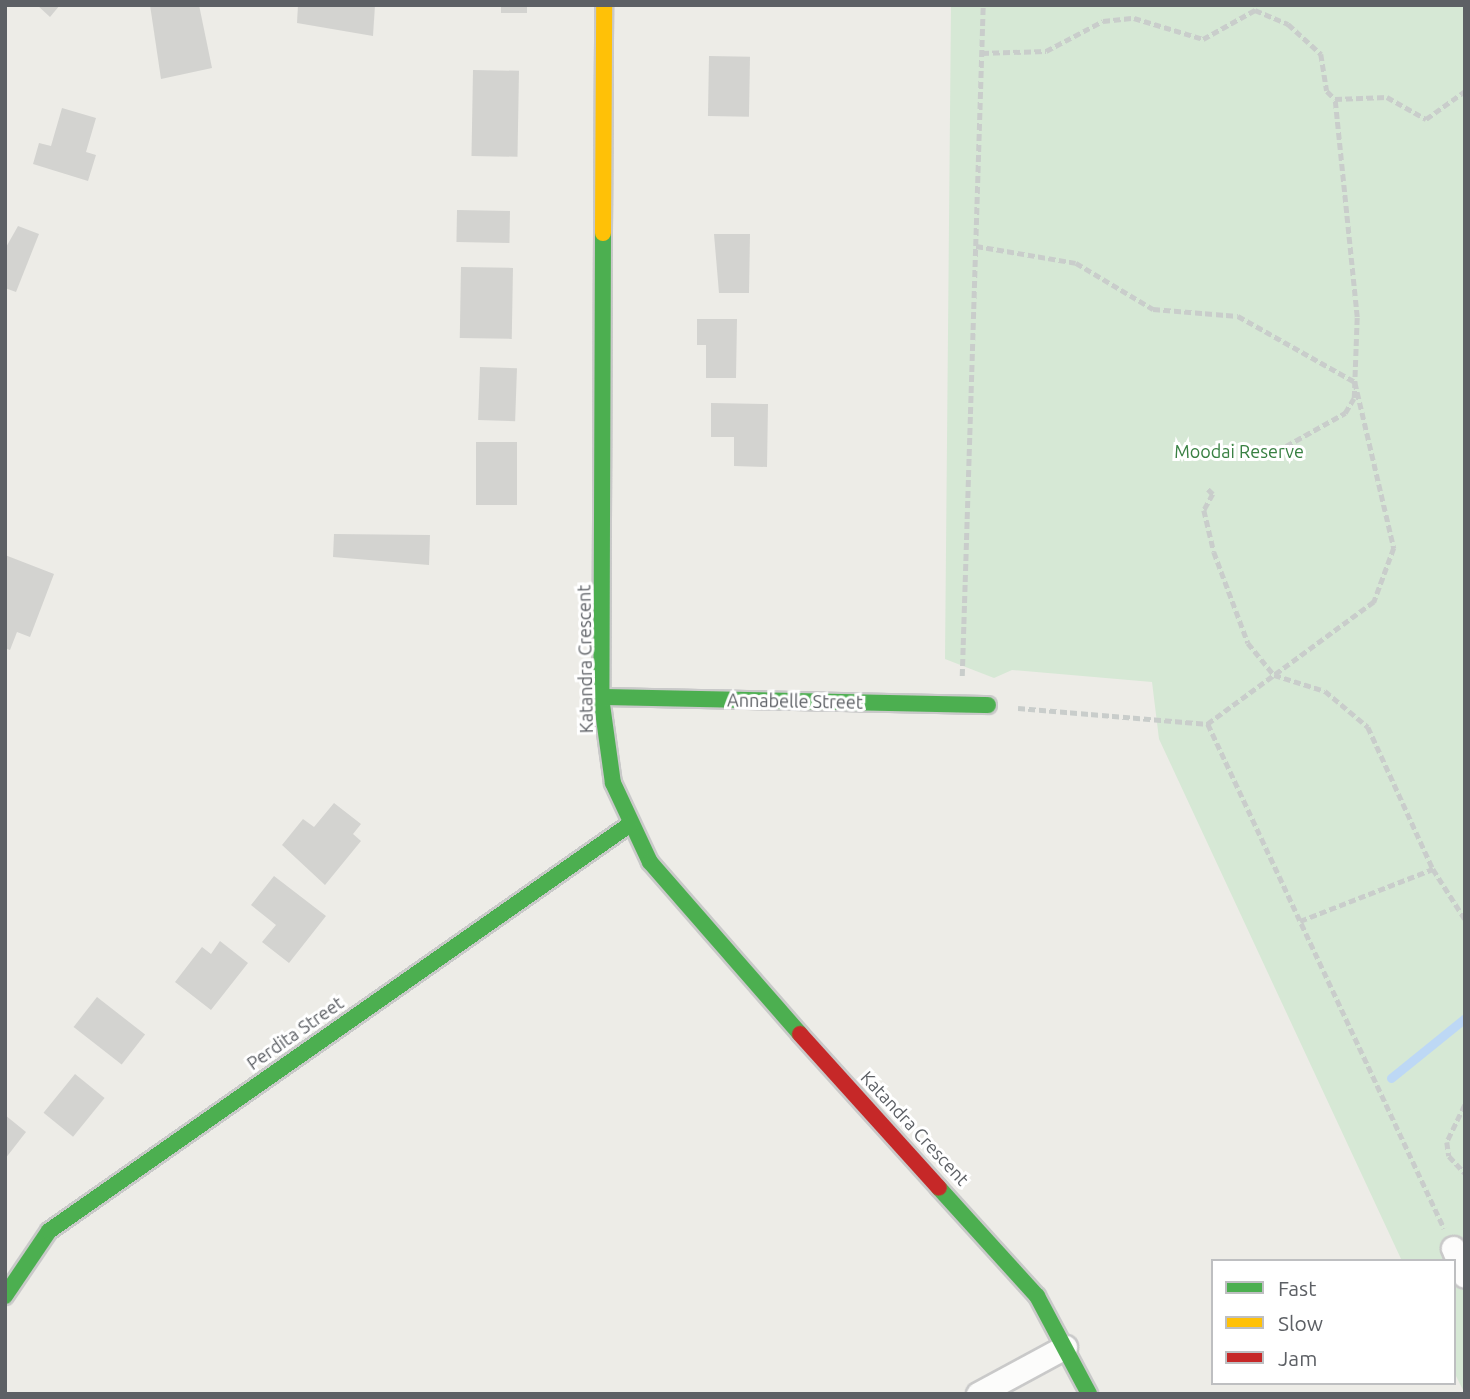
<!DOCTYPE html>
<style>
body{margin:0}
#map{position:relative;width:1470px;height:1399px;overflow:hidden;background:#edece7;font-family:Ubuntu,sans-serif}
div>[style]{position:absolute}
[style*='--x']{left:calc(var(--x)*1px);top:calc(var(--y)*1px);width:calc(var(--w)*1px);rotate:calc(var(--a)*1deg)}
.green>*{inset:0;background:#d6e8d5}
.stream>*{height:9px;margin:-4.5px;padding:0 4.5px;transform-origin:4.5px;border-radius:4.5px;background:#bdd8f5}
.building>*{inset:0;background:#d3d3d0;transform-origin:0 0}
.path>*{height:4.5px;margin-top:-2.25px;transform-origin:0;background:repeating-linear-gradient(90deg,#c9cdcb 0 7px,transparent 0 10.5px)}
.roads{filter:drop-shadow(2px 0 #c9c9c9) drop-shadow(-2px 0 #c9c9c9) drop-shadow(0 2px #c9c9c9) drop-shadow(0 -2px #c9c9c9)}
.street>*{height:23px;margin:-11.5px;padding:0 11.5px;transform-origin:11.5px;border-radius:11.5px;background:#fcfcfb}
.fast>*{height:16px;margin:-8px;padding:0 8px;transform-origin:8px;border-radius:8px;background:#4caf50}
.slow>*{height:16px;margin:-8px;padding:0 8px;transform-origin:8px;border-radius:8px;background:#ffc107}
.jam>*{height:16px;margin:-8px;padding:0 8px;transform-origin:8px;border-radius:8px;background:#c62828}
span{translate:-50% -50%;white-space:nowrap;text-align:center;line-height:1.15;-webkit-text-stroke:6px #fff;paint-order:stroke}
.park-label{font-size:18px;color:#388042}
.street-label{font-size:18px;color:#5d6065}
.frame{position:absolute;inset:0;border:7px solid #5d6065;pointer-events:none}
.legend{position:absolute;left:1211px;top:1259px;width:245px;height:126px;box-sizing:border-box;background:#fff;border:2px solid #bebfc1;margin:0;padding:9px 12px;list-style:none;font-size:21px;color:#5d6065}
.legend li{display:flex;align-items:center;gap:14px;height:35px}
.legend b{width:35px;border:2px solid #bebfc1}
</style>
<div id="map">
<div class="green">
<div style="clip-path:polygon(951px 5px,1465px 5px,1465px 1394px,1454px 1372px,1454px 1261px,1402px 1261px,1159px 739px,1152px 682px,1012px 670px,994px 678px,945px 659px)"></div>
</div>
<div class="stream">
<div style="--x:1391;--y:1078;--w:95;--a:-39"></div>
</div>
<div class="building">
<div style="clip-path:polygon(37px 5px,60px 5px,50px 17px)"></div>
<div style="clip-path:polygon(150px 5px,199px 5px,212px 68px,161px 79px)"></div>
<div style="clip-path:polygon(298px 5px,375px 5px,373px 36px,297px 23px)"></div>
<div style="left:501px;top:5px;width:26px;height:8px"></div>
<div style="left:709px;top:56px;width:41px;height:60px;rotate:1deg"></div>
<div style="left:473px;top:70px;width:46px;height:86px;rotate:1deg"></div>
<div style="clip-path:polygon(62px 108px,96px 118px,86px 152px,96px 155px,88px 181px,33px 164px,39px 143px,51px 146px)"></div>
<div style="left:457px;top:210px;width:53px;height:32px;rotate:1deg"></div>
<div style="clip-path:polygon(18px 226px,39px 234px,16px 292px,5px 288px,5px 249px)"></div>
<div style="clip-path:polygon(714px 234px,750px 234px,749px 293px,719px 293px)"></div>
<div style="left:461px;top:267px;width:52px;height:71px;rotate:1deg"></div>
<div style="clip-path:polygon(697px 319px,737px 319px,736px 378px,706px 378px,706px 345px,697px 345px)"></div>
<div style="left:480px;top:367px;width:37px;height:53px;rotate:2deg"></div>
<div style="clip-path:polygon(711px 403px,768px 404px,767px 467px,734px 466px,734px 437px,711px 437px)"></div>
<div style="left:476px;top:442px;width:41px;height:63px"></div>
<div style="clip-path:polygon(334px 534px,430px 535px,429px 565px,333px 557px)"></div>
<div style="clip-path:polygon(5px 555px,54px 574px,30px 637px,17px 632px,10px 650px,5px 648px)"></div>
<div style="clip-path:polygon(334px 803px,361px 824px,353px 834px,361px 841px,325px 885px,282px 845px,303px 819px,314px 827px)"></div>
<div style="clip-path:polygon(274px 876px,326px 916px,289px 963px,262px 942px,276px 925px,251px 905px)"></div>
<div style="clip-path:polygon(220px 941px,248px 963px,211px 1010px,175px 982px,202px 947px,211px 954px)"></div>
<div style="left:97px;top:997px;width:61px;height:38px;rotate:38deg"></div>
<div style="left:75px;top:1074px;width:38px;height:50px;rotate:39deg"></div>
<div style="clip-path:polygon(5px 1115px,26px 1132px,5px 1159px)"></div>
</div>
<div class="path">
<div style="--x:982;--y:53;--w:64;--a:-1.8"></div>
<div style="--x:1046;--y:51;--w:64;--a:-27.8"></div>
<div style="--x:1103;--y:21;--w:31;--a:-6"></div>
<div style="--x:1134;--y:18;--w:72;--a:16.9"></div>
<div style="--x:1203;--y:39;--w:60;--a:-29.1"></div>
<div style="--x:1255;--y:10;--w:36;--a:23"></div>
<div style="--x:1288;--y:24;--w:45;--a:42.3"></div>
<div style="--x:1321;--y:54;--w:37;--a:81"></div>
<div style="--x:1327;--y:91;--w:11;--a:45"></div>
<div style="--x:1335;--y:99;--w:52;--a:-2.2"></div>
<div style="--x:1387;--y:97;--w:45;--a:29.4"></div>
<div style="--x:1426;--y:119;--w:48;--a:-35.7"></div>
<div style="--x:976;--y:246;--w:101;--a:9.6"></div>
<div style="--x:1076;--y:263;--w:90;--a:30.9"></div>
<div style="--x:1153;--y:309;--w:85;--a:4.7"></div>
<div style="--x:1238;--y:316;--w:134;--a:29.4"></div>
<div style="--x:1355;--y:382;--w:171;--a:76.8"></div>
<div style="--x:1394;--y:548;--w:58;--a:110.3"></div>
<div style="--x:1374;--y:602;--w:206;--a:143.7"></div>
<div style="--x:1286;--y:446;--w:68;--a:-29.2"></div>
<div style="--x:1345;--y:413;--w:17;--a:-59"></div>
<div style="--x:1354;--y:398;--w:81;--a:-87.9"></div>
<div style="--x:1357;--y:317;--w:219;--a:-95.8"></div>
<div style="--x:1208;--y:489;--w:7;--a:45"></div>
<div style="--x:1213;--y:494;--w:18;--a:119"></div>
<div style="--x:1204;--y:510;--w:43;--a:76.6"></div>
<div style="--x:1214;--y:552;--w:97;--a:69.5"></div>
<div style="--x:1248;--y:643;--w:41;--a:50.9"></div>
<div style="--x:1274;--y:675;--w:53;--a:17.4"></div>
<div style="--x:1325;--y:691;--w:56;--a:39.9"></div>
<div style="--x:1368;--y:727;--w:156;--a:65.4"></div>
<div style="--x:962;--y:676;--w:671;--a:-88.21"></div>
<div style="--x:1018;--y:708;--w:191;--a:4.8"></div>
<div style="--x:1208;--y:724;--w:557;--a:64.91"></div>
<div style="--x:1300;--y:921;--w:143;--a:-21.4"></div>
<div style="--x:1433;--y:869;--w:59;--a:57.4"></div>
<div style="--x:1465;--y:1105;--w:41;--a:115.9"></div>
<div style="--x:1447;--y:1142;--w:14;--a:82"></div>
<div style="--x:1449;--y:1156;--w:23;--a:47"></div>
</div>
<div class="roads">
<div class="street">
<div style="--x:1453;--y:1248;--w:30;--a:67"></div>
<div style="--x:978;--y:1394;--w:99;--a:-28.4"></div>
</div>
<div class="fast">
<div style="--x:603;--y:233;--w:464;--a:90.2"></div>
<div style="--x:601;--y:697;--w:87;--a:82.1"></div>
<div style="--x:613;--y:783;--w:87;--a:64.9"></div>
<div style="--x:650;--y:862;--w:228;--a:48.9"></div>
<div style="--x:601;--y:697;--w:387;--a:1.2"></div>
<div style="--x:939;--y:1188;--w:146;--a:47.8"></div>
<div style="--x:1037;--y:1296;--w:111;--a:62"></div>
<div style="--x:5;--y:1296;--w:78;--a:-55.9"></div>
<div style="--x:49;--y:1231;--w:708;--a:-34.99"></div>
</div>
<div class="slow">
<div style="--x:603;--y:233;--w:228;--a:-89.7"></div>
</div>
<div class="jam">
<div style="--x:800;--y:1034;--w:207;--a:47.9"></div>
</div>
</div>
<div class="park-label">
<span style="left:1239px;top:451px">Moodai Reserve</span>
</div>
<div class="street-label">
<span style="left:585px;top:659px;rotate:-91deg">Katandra Crescent</span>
<span style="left:795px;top:701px;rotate:1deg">Annabelle Street</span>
<span style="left:295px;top:1033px;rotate:-35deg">Perdita Street</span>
<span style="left:915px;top:1128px;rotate:47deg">Katandra Crescent</span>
</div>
<div class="frame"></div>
<ul class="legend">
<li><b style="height:9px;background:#4caf50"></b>Fast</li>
<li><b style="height:9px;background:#ffc107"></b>Slow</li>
<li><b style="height:9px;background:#c62828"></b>Jam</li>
</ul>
</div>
